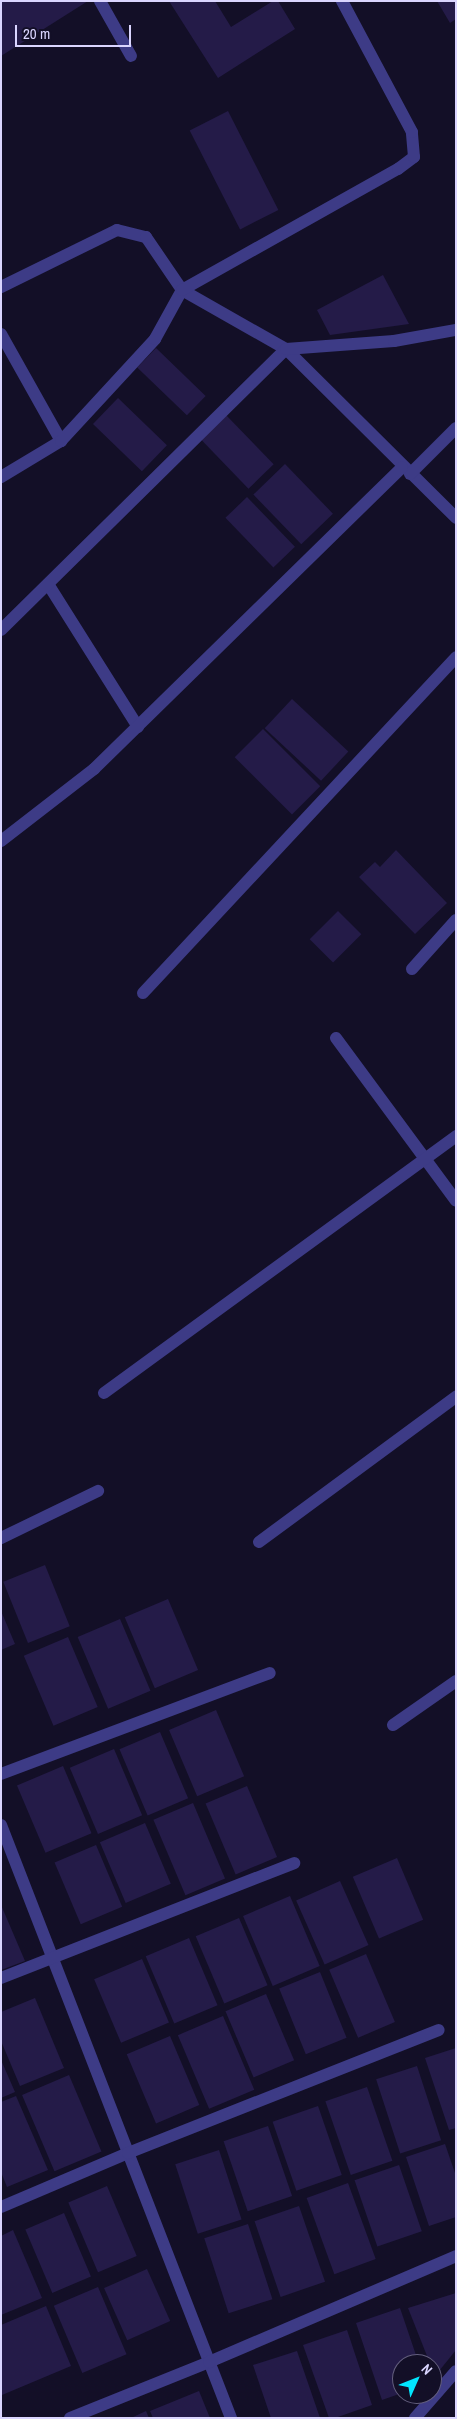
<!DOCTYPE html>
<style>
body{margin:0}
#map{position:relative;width:457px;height:2419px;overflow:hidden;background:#130f27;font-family:"Archivo Narrow",sans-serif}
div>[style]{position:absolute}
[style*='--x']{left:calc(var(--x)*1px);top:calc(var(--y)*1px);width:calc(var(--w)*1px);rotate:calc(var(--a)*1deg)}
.building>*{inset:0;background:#241b48;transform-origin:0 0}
.minor>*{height:12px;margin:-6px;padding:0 6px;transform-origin:6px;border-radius:6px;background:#3d3b86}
span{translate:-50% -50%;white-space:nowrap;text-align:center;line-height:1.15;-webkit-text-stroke:4px #130f27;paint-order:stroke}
.frame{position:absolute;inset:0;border:2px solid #dad5ff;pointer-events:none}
.north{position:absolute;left:392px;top:2354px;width:50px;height:50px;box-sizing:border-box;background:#130f27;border:1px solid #635e7d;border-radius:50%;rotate:46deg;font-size:14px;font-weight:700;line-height:20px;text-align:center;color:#dad5ff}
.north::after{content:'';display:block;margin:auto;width:18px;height:22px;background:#02e6ff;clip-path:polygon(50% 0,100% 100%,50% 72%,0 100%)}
.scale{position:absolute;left:15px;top:25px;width:116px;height:22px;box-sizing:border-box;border:2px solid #dad5ff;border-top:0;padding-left:6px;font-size:15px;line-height:18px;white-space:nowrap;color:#dad5ff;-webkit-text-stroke:4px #130f27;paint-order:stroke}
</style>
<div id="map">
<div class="building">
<div style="clip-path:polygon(1px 1px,88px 1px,1px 56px)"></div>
<div style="clip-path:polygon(169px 1px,215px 1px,231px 27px,273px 1px,278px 1px,295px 29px,218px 78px)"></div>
<div style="clip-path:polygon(437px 1px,456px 1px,456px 19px,450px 23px)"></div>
<div style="left:228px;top:111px;width:111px;height:43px;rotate:63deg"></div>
<div style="clip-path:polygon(383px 275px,409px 324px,330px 335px,317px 310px)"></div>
<div style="left:156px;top:348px;width:69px;height:27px;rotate:44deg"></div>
<div style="left:118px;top:398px;width:68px;height:36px;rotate:44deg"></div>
<div style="left:225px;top:414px;width:70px;height:35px;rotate:46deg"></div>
<div style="left:285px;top:464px;width:69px;height:44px;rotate:46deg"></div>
<div style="left:247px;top:497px;width:69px;height:30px;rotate:46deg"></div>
<div style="left:292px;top:699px;width:77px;height:40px;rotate:43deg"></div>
<div style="left:263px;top:729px;width:81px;height:40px;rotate:45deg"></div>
<div style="clip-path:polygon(396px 850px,447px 903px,415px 934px,359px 877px,375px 862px,380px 867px)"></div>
<div style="left:338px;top:911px;width:33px;height:40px;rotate:45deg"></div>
<div style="left:45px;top:1565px;width:66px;height:45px;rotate:68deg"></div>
<div style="left:168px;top:1599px;width:77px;height:47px;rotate:67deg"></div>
<div style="clip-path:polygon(1px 1611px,15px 1644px,1px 1650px)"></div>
<div style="left:120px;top:1619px;width:78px;height:46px;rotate:67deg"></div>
<div style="left:68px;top:1637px;width:76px;height:48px;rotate:67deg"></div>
<div style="left:216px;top:1710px;width:72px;height:51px;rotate:67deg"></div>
<div style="left:160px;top:1732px;width:72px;height:44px;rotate:67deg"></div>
<div style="left:114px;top:1749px;width:72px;height:48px;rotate:67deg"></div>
<div style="left:63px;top:1766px;width:73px;height:50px;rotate:67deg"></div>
<div style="left:247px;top:1786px;width:77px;height:45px;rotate:67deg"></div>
<div style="left:193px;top:1803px;width:82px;height:43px;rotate:67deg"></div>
<div style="left:145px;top:1823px;width:66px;height:49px;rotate:67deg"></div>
<div style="left:96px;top:1845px;width:67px;height:45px;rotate:67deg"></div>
<div style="left:397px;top:1858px;width:67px;height:48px;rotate:67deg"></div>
<div style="left:340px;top:1881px;width:70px;height:48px;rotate:66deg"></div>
<div style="left:290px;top:1896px;width:76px;height:51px;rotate:67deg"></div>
<div style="clip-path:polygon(1px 1905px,25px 1961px,1px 1970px)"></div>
<div style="left:239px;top:1918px;width:73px;height:47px;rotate:67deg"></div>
<div style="left:189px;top:1938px;width:73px;height:47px;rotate:67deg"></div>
<div style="left:366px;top:1954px;width:74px;height:40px;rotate:67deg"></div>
<div style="left:142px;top:1959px;width:69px;height:52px;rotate:67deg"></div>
<div style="left:320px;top:1972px;width:71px;height:44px;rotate:68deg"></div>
<div style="left:266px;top:1994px;width:72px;height:44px;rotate:67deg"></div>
<div style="clip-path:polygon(35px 1998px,64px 2068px,20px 2086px,1px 2041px,1px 2012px)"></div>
<div style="left:223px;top:2016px;width:80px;height:49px;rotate:67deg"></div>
<div style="left:170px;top:2036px;width:75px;height:47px;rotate:67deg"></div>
<div style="clip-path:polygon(456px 2048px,456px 2128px,449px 2130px,425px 2058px)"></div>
<div style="clip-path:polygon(1px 2060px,15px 2092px,1px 2098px)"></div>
<div style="left:417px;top:2066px;width:78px;height:43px;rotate:72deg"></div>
<div style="left:69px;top:2075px;width:83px;height:51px;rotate:67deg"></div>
<div style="left:367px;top:2087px;width:78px;height:44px;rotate:71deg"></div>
<div style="clip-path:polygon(16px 2096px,48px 2170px,7px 2187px,1px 2172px,1px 2102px)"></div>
<div style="left:318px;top:2106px;width:73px;height:48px;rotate:71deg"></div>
<div style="left:268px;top:2126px;width:74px;height:47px;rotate:71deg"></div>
<div style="clip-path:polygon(445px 2144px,456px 2176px,456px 2217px,429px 2226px,406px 2157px)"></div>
<div style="left:219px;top:2150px;width:73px;height:46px;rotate:72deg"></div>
<div style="left:399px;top:2165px;width:70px;height:47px;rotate:71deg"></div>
<div style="left:348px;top:2183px;width:81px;height:44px;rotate:70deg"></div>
<div style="left:107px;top:2186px;width:76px;height:42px;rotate:67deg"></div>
<div style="left:299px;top:2206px;width:80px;height:47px;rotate:71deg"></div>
<div style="left:64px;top:2213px;width:69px;height:42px;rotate:67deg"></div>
<div style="left:248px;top:2224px;width:79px;height:46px;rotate:72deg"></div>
<div style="clip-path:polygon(13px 2230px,42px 2298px,1px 2315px,1px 2236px)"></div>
<div style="left:147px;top:2269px;width:57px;height:47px;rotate:66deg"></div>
<div style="left:98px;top:2287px;width:73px;height:48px;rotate:67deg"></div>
<div style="clip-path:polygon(456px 2293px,456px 2350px,435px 2376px,408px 2308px)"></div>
<div style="clip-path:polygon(46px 2306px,71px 2366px,2px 2395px,1px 2325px)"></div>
<div style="clip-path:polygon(400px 2308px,419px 2364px,402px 2364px,402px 2393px,382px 2400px,356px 2323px)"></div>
<div style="clip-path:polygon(347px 2330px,372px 2405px,335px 2418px,329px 2418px,303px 2345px)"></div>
<div style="clip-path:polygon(297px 2351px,320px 2418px,271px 2418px,253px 2365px)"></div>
<div style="clip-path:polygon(199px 2391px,210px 2418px,153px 2418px,150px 2411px)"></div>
<div style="clip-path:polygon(146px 2411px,149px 2418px,131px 2418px)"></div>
</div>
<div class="minor">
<div style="--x:100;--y:1;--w:63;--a:60.6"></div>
<div style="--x:1;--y:287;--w:129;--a:-26.2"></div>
<div style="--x:117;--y:230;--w:30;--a:14"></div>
<div style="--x:146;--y:237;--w:64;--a:55.8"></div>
<div style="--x:182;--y:290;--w:120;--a:29.6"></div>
<div style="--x:286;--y:349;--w:240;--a:44.8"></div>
<div style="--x:1;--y:334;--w:123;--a:60.7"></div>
<div style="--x:410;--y:474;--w:65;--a:-45"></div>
<div style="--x:1;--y:477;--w:70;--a:-31"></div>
<div style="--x:61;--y:441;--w:139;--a:-47.3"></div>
<div style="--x:155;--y:339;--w:56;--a:-61.1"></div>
<div style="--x:182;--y:290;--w:248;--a:-29.3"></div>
<div style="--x:398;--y:169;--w:20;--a:-37"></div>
<div style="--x:414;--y:157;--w:25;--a:-95"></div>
<div style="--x:412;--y:132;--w:149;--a:-118.1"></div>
<div style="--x:48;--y:584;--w:169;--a:57.8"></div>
<div style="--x:1;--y:630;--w:400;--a:-44.6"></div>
<div style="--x:286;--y:349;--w:108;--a:-4.2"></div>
<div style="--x:394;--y:341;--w:63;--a:-10.1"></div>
<div style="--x:1;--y:841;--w:118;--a:-37.7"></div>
<div style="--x:94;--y:769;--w:431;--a:-44.4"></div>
<div style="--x:412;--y:969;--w:66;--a:-48.1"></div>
<div style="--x:143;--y:993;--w:459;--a:-47"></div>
<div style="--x:336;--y:1038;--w:202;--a:53.6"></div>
<div style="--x:104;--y:1393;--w:436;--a:-36.1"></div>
<div style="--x:1;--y:1538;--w:108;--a:-25.9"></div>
<div style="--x:259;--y:1542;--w:245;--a:-36.4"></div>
<div style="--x:393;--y:1725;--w:77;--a:-34.9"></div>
<div style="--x:1;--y:1774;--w:287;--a:-20.6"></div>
<div style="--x:1;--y:1825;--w:636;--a:68.8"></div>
<div style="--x:1;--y:1978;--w:315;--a:-21.4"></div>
<div style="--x:1;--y:2207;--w:138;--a:-23"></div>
<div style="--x:128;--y:2153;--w:334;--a:-21.6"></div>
<div style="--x:70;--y:2418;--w:150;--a:-21.9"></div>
<div style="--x:209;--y:2362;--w:269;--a:-23.2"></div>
<div style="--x:415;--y:2418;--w:62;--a:-48.9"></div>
</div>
<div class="frame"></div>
<div class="north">N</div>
<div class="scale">20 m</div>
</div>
